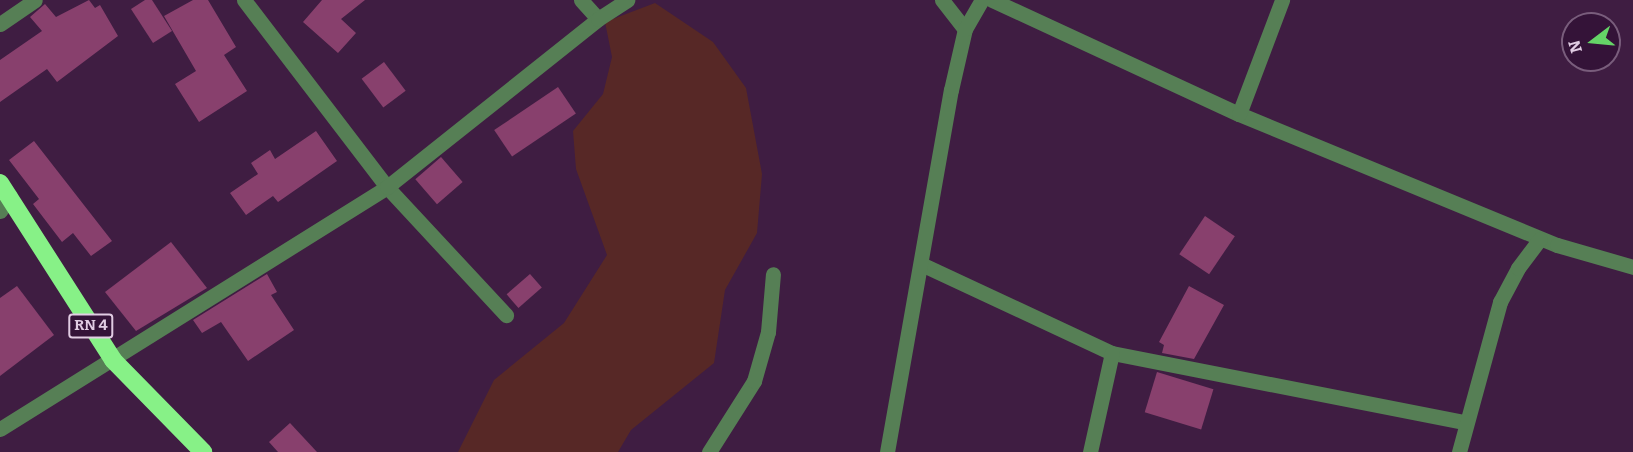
<!DOCTYPE html>
<style>
body{margin:0}
#map{position:relative;width:1633px;height:452px;overflow:hidden;background:#3f1d42;font-family:Bitter,serif}
div>[style]{position:absolute}
[style*='--x']{left:calc(var(--x)*1px);top:calc(var(--y)*1px);width:calc(var(--w)*1px);rotate:calc(var(--a)*1deg)}
.green>*{inset:0;background:#572826}
.building>*{inset:0;background:#88406d;transform-origin:0 0}
.minor>*{height:15px;margin:-7.5px;padding:0 7.5px;transform-origin:7.5px;border-radius:7.5px;background:#567f55}
.highway>*{height:18px;margin:-9px;padding:0 9px;transform-origin:9px;border-radius:9px;background:#87f187}
span{translate:-50% -50%;white-space:nowrap;text-align:center;line-height:1.15;-webkit-text-stroke:5px #341338;paint-order:stroke}
.shield-label span{padding:2px 4px;background:#341338;border:2px solid;border-radius:4px;-webkit-text-stroke-width:0}
.shield-label{font-size:15px;color:#e1cce3;font-weight:700}
.north{position:absolute;left:1561px;top:12px;width:60px;height:60px;box-sizing:border-box;background:#341338;border:2px solid #795d7c;border-radius:50%;rotate:254deg;font-size:16px;font-weight:700;line-height:24px;text-align:center;color:#e1cce3}
.north::after{content:'';display:block;margin:auto;width:21px;height:27px;background:#65d467;clip-path:polygon(50% 0,100% 100%,50% 72%,0 100%)}
</style>
<div id="map">
<div class="green">
<div style="clip-path:polygon(655px 3px,713px 42px,746px 88px,762px 174px,757px 233px,725px 290px,714px 363px,631px 430px,618px 452px,458px 452px,494px 380px,564px 323px,607px 255px,576px 169px,573px 131px,603px 94px,612px 57px,605px 22px)"></div>
</div>
<div class="building">
<div style="clip-path:polygon(89px 0,95px 8px,100px 5px,118px 36px,57px 82px,47px 69px,0 102px,0 60px,42px 31px,30px 17px,45px 4px,56px 17px)"></div>
<div style="clip-path:polygon(145px 0,152px 0,172px 31px,153px 43px,131px 9px)"></div>
<div style="clip-path:polygon(193px 0,208px 0,236px 47px,224px 55px,247px 91px,199px 122px,175px 84px,196px 71px,164px 16px)"></div>
<div style="clip-path:polygon(322px 0,365px 0,341px 19px,356px 33px,338px 53px,303px 22px)"></div>
<div style="left:384px;top:62px;width:36px;height:28px;rotate:53deg"></div>
<div style="left:558px;top:87px;width:32px;height:77px;rotate:56deg"></div>
<div style="clip-path:polygon(316px 131px,337px 161px,278px 202px,273px 196px,246px 215px,230px 193px,258px 174px,251px 163px,270px 150px,275px 159px)"></div>
<div style="clip-path:polygon(34px 141px,112px 241px,91px 256px,73px 233px,62px 242px,33px 204px,39px 199px,9px 160px)"></div>
<div style="left:441px;top:157px;width:33px;height:34px;rotate:49deg"></div>
<div style="left:1205px;top:216px;width:36px;height:46px;rotate:34deg"></div>
<div style="clip-path:polygon(171px 242px,207px 288px,136px 331px,105px 292px)"></div>
<div style="clip-path:polygon(267px 274px,277px 292px,271px 295px,294px 330px,248px 361px,221px 322px,202px 333px,193px 320px)"></div>
<div style="left:530px;top:274px;width:18px;height:31px;rotate:49deg"></div>
<div style="clip-path:polygon(17px 286px,54px 335px,0 376px,0 298px)"></div>
<div style="clip-path:polygon(1189px 286px,1224px 305px,1194px 359px,1162px 353px,1164px 345px,1159px 342px)"></div>
<div style="left:1157px;top:372px;width:59px;height:42px;rotate:17deg"></div>
<div style="clip-path:polygon(290px 423px,317px 452px,278px 452px,269px 442px)"></div>
</div>
<div class="minor">
<div style="--x:244;--y:0;--w:235;--a:52.6"></div>
<div style="--x:387;--y:187;--w:175;--a:47.1"></div>
<div style="--x:581;--y:0;--w:25;--a:48"></div>
<div style="--x:942;--y:0;--w:37;--a:52"></div>
<div style="--x:992;--y:0;--w:272;--a:24.8"></div>
<div style="--x:1239;--y:114;--w:344;--a:22.4"></div>
<div style="--x:1557;--y:245;--w:79;--a:16.1"></div>
<div style="--x:0;--y:24;--w:42;--a:-34.4"></div>
<div style="--x:1239;--y:114;--w:122;--a:-69.3"></div>
<div style="--x:0;--y:211;--w:18;--a:-56"></div>
<div style="--x:921;--y:264;--w:211;--a:25"></div>
<div style="--x:1112;--y:353;--w:359;--a:11.1"></div>
<div style="--x:0;--y:429;--w:456;--a:-32"></div>
<div style="--x:387;--y:187;--w:270;--a:-38.5"></div>
<div style="--x:598;--y:19;--w:35;--a:-33"></div>
<div style="--x:709;--y:452;--w:84;--a:-57.6"></div>
<div style="--x:754;--y:381;--w:51;--a:-74.1"></div>
<div style="--x:768;--y:332;--w:58;--a:-85.1"></div>
<div style="--x:887;--y:452;--w:368;--a:-80"></div>
<div style="--x:951;--y:90;--w:63;--a:-77.1"></div>
<div style="--x:965;--y:29;--w:34;--a:-60"></div>
<div style="--x:1090;--y:452;--w:101;--a:-77.5"></div>
<div style="--x:1459;--y:452;--w:156;--a:-74.7"></div>
<div style="--x:1500;--y:302;--w:38;--a:-62"></div>
<div style="--x:1518;--y:268;--w:36;--a:-53"></div>
</div>
<div class="highway">
<div style="--x:0;--y:183;--w:210;--a:57.4"></div>
<div style="--x:113;--y:360;--w:129;--a:45.6"></div>
</div>
<div class="shield-label">
<span style="left:91px;top:326px">RN 4</span>
</div>
<div class="north">N</div>
</div>
